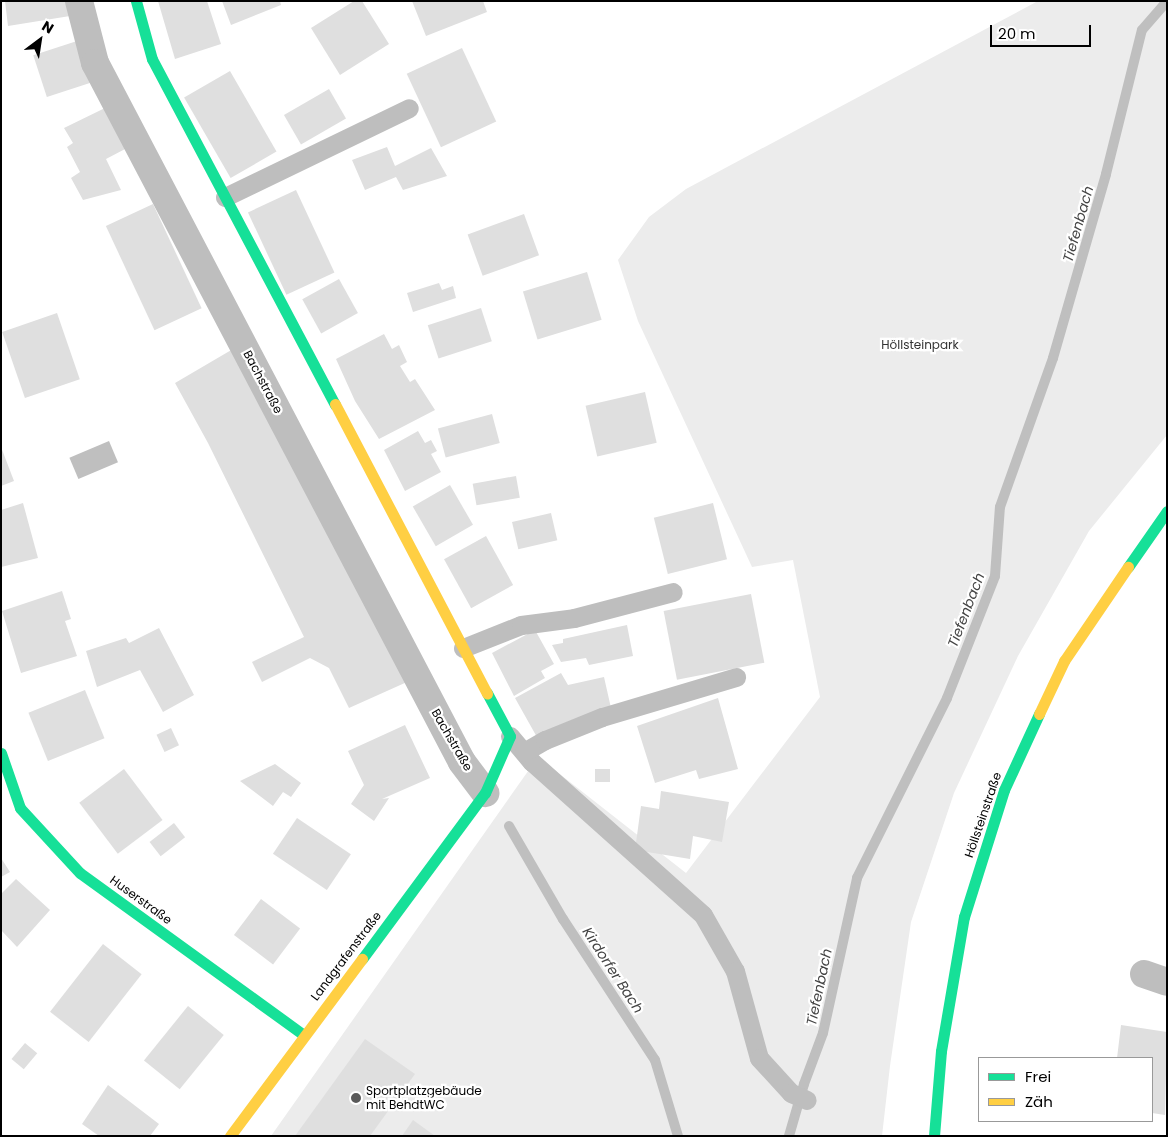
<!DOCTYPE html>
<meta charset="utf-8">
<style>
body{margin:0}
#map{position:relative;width:1168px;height:1137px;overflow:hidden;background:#fff;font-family:Poppins,sans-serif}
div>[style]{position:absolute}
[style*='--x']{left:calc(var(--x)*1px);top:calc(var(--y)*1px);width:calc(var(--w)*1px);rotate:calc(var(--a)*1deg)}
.green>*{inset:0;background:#ececec}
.water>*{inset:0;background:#bfbfbf;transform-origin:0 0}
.stream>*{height:10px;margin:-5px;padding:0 5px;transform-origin:5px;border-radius:5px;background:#bfbfbf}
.building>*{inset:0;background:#dfdfdf;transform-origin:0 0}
.lane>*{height:19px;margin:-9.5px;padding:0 9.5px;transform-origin:9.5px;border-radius:9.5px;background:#bebebe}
.street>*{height:28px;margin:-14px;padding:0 14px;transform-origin:14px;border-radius:14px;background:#bebebe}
.fast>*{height:11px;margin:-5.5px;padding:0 5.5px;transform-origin:5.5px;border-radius:5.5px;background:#16e098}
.slow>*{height:11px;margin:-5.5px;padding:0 5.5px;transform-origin:5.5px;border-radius:5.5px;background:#ffcf43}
.dots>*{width:14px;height:14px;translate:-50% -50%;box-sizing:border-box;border:2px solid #fff;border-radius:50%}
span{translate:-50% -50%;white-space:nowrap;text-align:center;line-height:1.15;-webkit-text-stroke:4.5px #fff;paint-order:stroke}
.park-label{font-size:12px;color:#333}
.street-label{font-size:12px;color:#000}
.poi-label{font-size:12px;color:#000}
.left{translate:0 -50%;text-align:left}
.water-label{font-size:14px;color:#444;font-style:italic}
.frame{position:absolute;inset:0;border:2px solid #000;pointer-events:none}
.legend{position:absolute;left:978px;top:1057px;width:175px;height:65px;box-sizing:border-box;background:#fff;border:1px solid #999;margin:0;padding:6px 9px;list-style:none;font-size:15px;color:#000}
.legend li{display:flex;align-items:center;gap:10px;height:25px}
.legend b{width:25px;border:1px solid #999}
.north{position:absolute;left:15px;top:15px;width:50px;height:50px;-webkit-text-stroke:4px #fff;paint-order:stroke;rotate:31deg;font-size:14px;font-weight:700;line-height:20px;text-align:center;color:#000}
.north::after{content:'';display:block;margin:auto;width:18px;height:22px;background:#000;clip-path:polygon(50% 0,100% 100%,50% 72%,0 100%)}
.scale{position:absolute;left:990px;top:25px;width:101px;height:22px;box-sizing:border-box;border:2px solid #000;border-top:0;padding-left:6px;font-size:15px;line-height:18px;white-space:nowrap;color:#000;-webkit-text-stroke:4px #fff;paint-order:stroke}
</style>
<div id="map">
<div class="green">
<div style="clip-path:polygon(1038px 1px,1167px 1px,1167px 435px,1089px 531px,1018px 656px,954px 793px,911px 922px,890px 1066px,882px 1136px,271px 1136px,538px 757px,686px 873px,820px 697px,793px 560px,752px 567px,638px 321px,618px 260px,649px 217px,686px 189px)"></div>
</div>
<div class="water">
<div style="left:109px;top:441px;width:23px;height:43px;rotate:67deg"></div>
</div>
<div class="stream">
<div style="--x:509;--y:826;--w:108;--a:59.9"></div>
<div style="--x:563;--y:919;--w:168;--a:56.9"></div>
<div style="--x:655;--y:1060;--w:79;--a:73.2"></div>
<div style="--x:789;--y:1136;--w:54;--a:-73.9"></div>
<div style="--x:804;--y:1084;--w:54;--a:-69.6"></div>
<div style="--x:823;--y:1033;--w:159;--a:-77.6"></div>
<div style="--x:857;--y:878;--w:201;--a:-63.4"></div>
<div style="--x:947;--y:698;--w:131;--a:-68.5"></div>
<div style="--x:995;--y:576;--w:69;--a:-85.9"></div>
<div style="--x:1000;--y:507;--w:158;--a:-70.4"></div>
<div style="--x:1053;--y:358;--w:191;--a:-73.9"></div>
<div style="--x:1106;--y:174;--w:148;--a:-76"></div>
<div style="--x:1142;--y:30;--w:38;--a:-49"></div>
</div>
<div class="building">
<div style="clip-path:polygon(5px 1px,68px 1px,70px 16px,8px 26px)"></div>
<div style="clip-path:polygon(158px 1px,207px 1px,221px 44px,175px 59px)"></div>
<div style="clip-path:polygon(222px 1px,280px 1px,281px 5px,231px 25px)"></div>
<div style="clip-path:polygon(354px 1px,362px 1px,389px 44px,340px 75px,311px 28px)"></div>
<div style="clip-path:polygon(412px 1px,483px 1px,487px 12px,426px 36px)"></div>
<div style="left:77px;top:41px;width:44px;height:46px;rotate:72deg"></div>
<div style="left:462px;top:48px;width:81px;height:61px;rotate:65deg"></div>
<div style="left:230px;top:71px;width:93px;height:53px;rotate:60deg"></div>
<div style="left:329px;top:89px;width:34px;height:52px;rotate:60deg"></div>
<div style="clip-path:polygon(105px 108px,127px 148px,106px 159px,121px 190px,83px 200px,71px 178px,80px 172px,67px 147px,73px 143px,64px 128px)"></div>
<div style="clip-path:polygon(387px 147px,395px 166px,431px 148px,447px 176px,403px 190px,396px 177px,365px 190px,352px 160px)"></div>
<div style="left:296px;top:190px;width:91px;height:53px;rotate:65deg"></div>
<div style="left:153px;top:204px;width:115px;height:52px;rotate:65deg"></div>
<div style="left:524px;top:214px;width:44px;height:60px;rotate:70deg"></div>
<div style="left:587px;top:272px;width:50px;height:67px;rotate:73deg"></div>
<div style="left:339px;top:279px;width:39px;height:42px;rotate:61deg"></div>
<div style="clip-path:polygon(439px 283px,442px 290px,453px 286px,456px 298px,413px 312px,407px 293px)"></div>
<div style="left:481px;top:308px;width:35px;height:56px;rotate:72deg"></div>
<div style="left:57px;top:313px;width:70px;height:58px;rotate:71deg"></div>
<div style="clip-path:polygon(384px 334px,392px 349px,399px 345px,407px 362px,400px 366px,410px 382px,415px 379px,435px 410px,379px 439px,355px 401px,336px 359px)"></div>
<div style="clip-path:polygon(233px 349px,407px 682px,349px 708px,329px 668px,310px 658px,262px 682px,252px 662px,304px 637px,208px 443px,175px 383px)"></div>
<div style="left:645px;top:392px;width:52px;height:61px;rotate:77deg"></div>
<div style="left:492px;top:414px;width:30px;height:56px;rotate:75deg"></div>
<div style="clip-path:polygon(418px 431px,425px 443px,431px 440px,437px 451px,431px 454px,441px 472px,405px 491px,384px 450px)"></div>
<div style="clip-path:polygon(1px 447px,14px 481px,1px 486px)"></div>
<div style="left:516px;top:476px;width:22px;height:44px;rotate:80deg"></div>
<div style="left:450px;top:485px;width:46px;height:43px;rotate:60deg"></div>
<div style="clip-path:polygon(23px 503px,38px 558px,1px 567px,1px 510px)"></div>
<div style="left:713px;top:503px;width:58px;height:61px;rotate:76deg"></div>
<div style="left:551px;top:513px;width:28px;height:40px;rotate:77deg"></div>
<div style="left:486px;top:536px;width:56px;height:48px;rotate:61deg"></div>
<div style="clip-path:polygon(62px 591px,71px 619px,65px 621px,77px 656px,21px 673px,2px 611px)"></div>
<div style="left:751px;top:594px;width:70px;height:89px;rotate:79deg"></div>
<div style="clip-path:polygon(627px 625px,633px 656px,589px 665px,586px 658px,561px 662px,552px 645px,563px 643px,563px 639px)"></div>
<div style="clip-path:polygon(159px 628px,194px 695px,163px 712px,140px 670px,97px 687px,86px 651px,126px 638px,129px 643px)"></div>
<div style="clip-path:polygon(535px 630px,554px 664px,541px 671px,545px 678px,514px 696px,492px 653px)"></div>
<div style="clip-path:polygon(561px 673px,568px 685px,604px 677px,611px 708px,538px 739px,515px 698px)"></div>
<div style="left:85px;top:690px;width:52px;height:61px;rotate:68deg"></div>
<div style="clip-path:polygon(718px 698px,738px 769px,699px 779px,696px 770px,655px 783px,637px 726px)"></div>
<div style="clip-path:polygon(405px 725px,430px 778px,382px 799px,389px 798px,374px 821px,351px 804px,364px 785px,348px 751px)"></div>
<div style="left:171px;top:728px;width:19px;height:16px;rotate:65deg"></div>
<div style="clip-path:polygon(275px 764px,301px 783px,291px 797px,283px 792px,273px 806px,240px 781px)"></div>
<div style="left:124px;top:769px;width:64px;height:56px;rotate:53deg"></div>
<div style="left:595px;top:769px;width:15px;height:13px"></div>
<div style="clip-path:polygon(661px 791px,729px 802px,722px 842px,693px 836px,690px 859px,635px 850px,641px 806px,659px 809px)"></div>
<div style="left:297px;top:818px;width:65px;height:43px;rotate:34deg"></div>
<div style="left:174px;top:823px;width:18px;height:31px;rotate:52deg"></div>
<div style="clip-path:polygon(1px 858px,10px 872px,1px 877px)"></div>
<div style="clip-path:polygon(16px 879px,50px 910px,17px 947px,1px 930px,1px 894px)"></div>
<div style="left:261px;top:899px;width:49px;height:45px;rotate:37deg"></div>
<div style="left:103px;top:944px;width:49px;height:86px;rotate:38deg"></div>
<div style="left:188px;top:1006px;width:46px;height:70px;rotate:39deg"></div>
<div style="clip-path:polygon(1121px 1025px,1167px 1032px,1165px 1115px,1152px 1113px,1152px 1058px,1117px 1058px)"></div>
<div style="clip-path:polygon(365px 1039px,415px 1074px,370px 1136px,295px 1136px)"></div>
<div style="left:25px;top:1043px;width:16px;height:21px;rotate:40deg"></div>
<div style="clip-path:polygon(108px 1085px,159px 1124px,150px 1136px,99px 1136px,82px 1124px)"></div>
<div style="clip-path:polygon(413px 1120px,435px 1136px,402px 1136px)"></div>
</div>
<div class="lane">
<div style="--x:225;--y:197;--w:204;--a:-25.8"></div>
<div style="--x:463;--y:648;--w:62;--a:-21.6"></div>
<div style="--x:521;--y:625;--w:53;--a:-7.5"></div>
<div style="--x:574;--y:618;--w:102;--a:-14.7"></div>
<div style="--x:510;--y:736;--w:34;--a:50"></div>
<div style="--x:532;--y:762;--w:229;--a:41.8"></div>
<div style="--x:703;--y:915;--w:64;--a:60.3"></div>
<div style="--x:735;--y:971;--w:90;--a:74.6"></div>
<div style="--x:759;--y:1058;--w:47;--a:47.6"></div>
<div style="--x:791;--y:1093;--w:17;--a:24"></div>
<div style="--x:524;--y:752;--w:24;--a:-30"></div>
<div style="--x:545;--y:740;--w:61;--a:-22"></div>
<div style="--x:602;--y:717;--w:140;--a:-16.6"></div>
</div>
<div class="street">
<div style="--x:79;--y:1;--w:64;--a:75.5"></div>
<div style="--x:95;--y:63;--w:789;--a:62.3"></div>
<div style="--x:462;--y:762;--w:39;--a:53"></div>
<div style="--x:1144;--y:974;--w:24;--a:19"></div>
</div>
<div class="fast">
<div style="--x:136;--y:1;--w:60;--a:74.6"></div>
<div style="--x:152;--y:59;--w:391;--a:62.1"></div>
<div style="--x:1128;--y:567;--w:68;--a:-55.1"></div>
<div style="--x:1;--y:753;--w:58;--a:70.9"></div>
<div style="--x:20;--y:808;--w:88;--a:47.3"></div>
<div style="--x:80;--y:873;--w:276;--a:35.9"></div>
<div style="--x:362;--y:959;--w:207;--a:-53.5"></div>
<div style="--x:485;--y:793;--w:62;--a:-66.3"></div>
<div style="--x:510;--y:736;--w:49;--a:-118.1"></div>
<div style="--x:934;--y:1136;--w:85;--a:-85.3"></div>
<div style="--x:941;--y:1051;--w:136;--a:-80.3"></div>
<div style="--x:964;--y:917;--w:133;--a:-72.5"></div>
<div style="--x:1004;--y:790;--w:84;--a:-65.3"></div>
</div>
<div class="slow">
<div style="--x:335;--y:404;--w:327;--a:62.3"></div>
<div style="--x:1039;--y:714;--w:59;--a:-64.7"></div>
<div style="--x:1064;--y:661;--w:114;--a:-55.8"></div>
<div style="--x:230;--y:1136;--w:221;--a:-53.3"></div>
</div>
<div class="dots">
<div style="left:356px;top:1098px;background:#595959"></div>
</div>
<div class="park-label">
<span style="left:920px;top:345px">Höllsteinpark</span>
</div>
<div class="street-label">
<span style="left:263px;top:382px;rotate:62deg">Bachstraße</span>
<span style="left:452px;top:740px;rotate:60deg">Bachstraße</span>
<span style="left:983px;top:815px;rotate:-71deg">Höllsteinstraße</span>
<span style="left:141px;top:900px;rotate:36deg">Huserstraße</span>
<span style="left:346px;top:956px;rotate:-53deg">Landgrafenstraße</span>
</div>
<div class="poi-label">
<span class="left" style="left:366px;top:1098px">Sportplatzgebäude<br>mit BehdtWC</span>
</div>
<div class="water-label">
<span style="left:1078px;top:224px;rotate:-74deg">Tiefenbach</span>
<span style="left:966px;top:610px;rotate:-69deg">Tiefenbach</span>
<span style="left:613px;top:970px;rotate:57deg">Kirdorfer Bach</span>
<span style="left:819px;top:987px;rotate:-78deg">Tiefenbach</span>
</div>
<div class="frame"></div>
<ul class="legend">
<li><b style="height:6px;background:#16e098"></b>Frei</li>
<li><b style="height:6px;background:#ffcf43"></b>Zäh</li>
</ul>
<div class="north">N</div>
<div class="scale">20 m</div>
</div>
